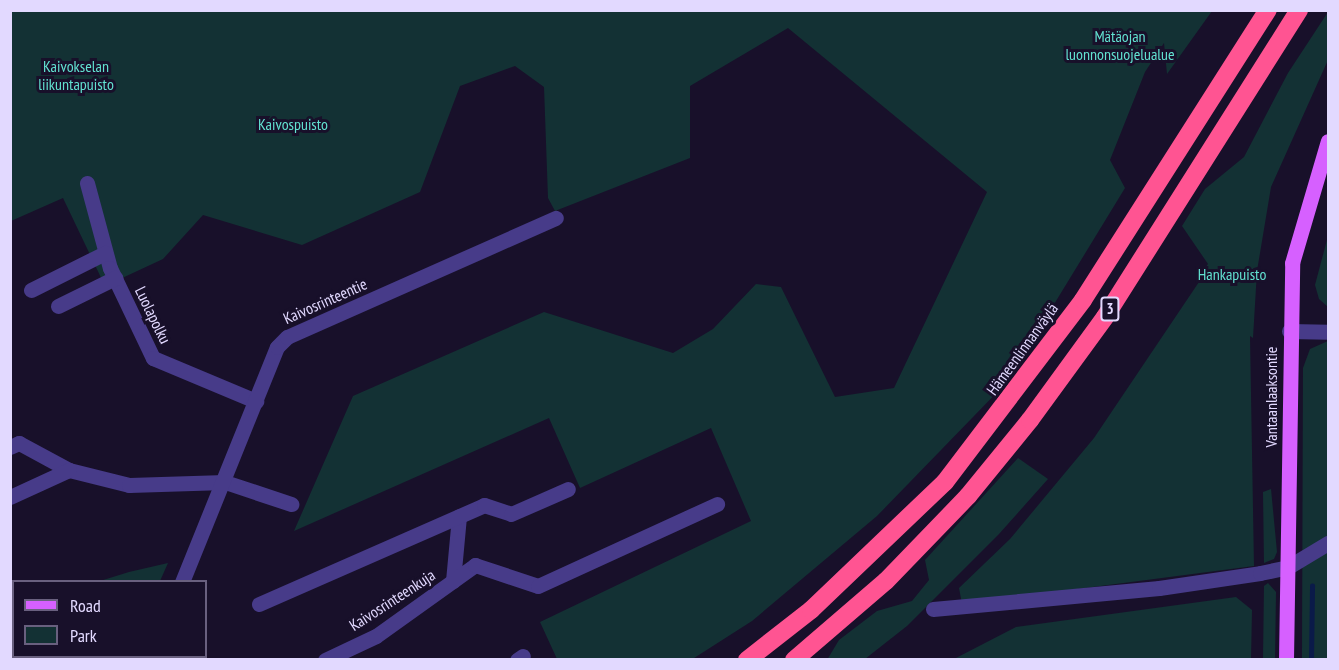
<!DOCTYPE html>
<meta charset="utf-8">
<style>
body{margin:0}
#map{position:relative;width:1339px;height:670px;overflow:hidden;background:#18102a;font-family:"PT Sans Narrow",sans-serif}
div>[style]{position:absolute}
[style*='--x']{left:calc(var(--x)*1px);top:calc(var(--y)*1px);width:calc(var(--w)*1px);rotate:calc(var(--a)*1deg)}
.green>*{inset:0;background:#133134}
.stream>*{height:4.5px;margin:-2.25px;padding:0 2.25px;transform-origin:2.25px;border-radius:2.25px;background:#0a1a49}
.minor>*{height:15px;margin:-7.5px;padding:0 7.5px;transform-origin:7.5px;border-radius:7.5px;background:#473b89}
.major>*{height:15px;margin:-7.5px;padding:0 7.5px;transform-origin:7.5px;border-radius:7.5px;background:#d660ff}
.highway>*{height:18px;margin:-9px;padding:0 9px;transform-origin:9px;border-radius:9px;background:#ff5492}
span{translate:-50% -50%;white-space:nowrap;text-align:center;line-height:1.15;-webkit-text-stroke:6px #18102a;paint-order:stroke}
.shield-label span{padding:2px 4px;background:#18102a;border:2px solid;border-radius:4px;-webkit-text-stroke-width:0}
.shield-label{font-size:15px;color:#e2d9ff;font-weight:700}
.park-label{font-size:16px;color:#62e2d1}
.street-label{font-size:16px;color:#e2d9ff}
.frame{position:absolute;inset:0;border:12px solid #e2d9ff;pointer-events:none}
.legend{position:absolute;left:12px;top:580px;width:195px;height:78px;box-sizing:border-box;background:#18102a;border:2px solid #69607f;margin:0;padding:8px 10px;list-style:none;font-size:18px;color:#e2d9ff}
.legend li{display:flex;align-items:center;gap:12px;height:30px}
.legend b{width:30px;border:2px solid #69607f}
</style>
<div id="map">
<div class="green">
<div style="clip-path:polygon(10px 11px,1212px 11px,1167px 74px,1164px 43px,1145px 72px,1110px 160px,1125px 188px,1006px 383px,877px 516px,752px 621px,691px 660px,557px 659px,540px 622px,751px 521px,711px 428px,580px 488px,549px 418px,294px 531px,353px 396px,544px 312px,673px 353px,713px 329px,756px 284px,781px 287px,835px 397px,894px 388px,987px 192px,788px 28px,690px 86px,690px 158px,555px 211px,548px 198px,544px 87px,515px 66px,460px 86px,420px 192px,302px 245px,203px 215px,163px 259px,105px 286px,63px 198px,11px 221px)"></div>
<div style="clip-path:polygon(1328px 12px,1328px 60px,1271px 187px,1257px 271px,1253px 338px,1250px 336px,1254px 566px,962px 604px,959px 588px,1010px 539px,1094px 438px,1201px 279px,1199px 276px,1208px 264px,1182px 226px,1205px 189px,1244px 157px,1288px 73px)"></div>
<div style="clip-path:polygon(1328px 236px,1328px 307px,1319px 299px,1315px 285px)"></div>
<div style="clip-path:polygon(1328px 341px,1328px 659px,1302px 660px,1303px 368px,1310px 349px)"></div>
<div style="clip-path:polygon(1018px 458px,1048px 479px,999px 534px,907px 626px,865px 659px,827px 660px,839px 640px,877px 611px,912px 601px,929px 580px,925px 560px)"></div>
<div style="clip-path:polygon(1271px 489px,1277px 552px,1274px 559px,1264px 563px,1263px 492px)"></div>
<div style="clip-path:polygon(168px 563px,160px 581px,100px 581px,129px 572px)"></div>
<div style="clip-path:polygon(1268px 583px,1276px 592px,1275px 659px,1263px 659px,1264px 586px)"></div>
<div style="clip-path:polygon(1236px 597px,1252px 610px,1251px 659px,954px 659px,1016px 627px)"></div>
<div style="clip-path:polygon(13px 619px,14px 656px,98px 657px,11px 659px)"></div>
</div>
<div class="stream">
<div style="--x:1311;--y:660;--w:74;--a:-89.2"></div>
</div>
<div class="minor">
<div style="--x:87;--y:183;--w:88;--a:74.9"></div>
<div style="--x:110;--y:268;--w:100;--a:64.5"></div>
<div style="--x:153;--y:358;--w:112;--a:22.7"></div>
<div style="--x:31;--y:290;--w:83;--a:-26.6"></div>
<div style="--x:58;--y:306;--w:64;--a:-26.2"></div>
<div style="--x:1289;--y:331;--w:39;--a:1"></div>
<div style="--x:10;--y:447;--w:10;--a:-24"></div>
<div style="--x:19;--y:443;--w:57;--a:28.4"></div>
<div style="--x:69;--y:470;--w:62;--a:14"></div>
<div style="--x:129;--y:485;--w:96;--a:-1.8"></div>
<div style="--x:225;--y:482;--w:70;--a:18.4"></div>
<div style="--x:10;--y:497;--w:65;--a:-24.6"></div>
<div style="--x:453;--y:581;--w:65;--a:-84.7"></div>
<div style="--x:182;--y:582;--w:253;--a:-68"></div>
<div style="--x:277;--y:347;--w:14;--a:-45"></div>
<div style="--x:287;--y:337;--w:294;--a:-23.9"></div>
<div style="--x:259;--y:604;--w:246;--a:-23.7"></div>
<div style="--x:484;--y:505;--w:28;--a:18"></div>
<div style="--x:511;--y:514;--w:62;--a:-23.7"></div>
<div style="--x:933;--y:609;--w:227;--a:-5.3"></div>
<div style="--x:1159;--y:588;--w:102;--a:-8.4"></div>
<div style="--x:1260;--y:573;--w:29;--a:-12"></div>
<div style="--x:1288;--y:567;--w:47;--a:-31"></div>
<div style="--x:174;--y:656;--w:6;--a:39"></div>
<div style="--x:133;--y:660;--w:6;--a:-39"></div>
<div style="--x:325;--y:660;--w:56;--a:-25.2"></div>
<div style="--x:376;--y:636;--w:122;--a:-35.6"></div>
<div style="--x:475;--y:565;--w:66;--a:18.4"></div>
<div style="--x:538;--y:586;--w:197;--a:-24.6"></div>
<div style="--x:517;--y:660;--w:7;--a:-34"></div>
</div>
<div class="major">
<div style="--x:1286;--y:660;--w:397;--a:-89.1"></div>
<div style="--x:1292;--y:263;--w:127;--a:-73.6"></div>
</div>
<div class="highway">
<div style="--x:747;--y:660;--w:81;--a:-38"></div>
<div style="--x:811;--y:610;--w:185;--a:-43.7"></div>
<div style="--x:945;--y:482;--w:228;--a:-52.8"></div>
<div style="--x:1083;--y:300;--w:344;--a:-57.5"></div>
<div style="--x:794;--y:660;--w:121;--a:-40.7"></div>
<div style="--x:886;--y:581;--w:118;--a:-46"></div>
<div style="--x:968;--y:496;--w:98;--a:-50.8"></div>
<div style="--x:1030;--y:420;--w:127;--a:-53.9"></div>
<div style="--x:1105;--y:317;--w:363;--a:-57.7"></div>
</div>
<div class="shield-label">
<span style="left:1110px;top:309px">3</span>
</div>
<div class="park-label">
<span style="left:1120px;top:45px">Mätäojan<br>luonnonsuojelualue</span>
<span style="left:76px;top:75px">Kaivokselan<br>liikuntapuisto</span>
<span style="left:293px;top:124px">Kaivospuisto</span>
<span style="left:1232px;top:274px">Hankapuisto</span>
</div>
<div class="street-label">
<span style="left:325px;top:301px;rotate:-24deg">Kaivosrinteentie</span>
<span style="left:153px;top:315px;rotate:64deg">Luolapolku</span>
<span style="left:1022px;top:349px;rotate:-54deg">Hämeenlinnanväylä</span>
<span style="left:1271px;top:397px;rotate:-90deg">Vantaanlaaksontie</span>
<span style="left:392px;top:600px;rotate:-33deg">Kaivosrinteenkuja</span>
</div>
<div class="frame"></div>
<ul class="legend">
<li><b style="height:8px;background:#d660ff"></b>Road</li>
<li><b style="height:16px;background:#133134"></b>Park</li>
</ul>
</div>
